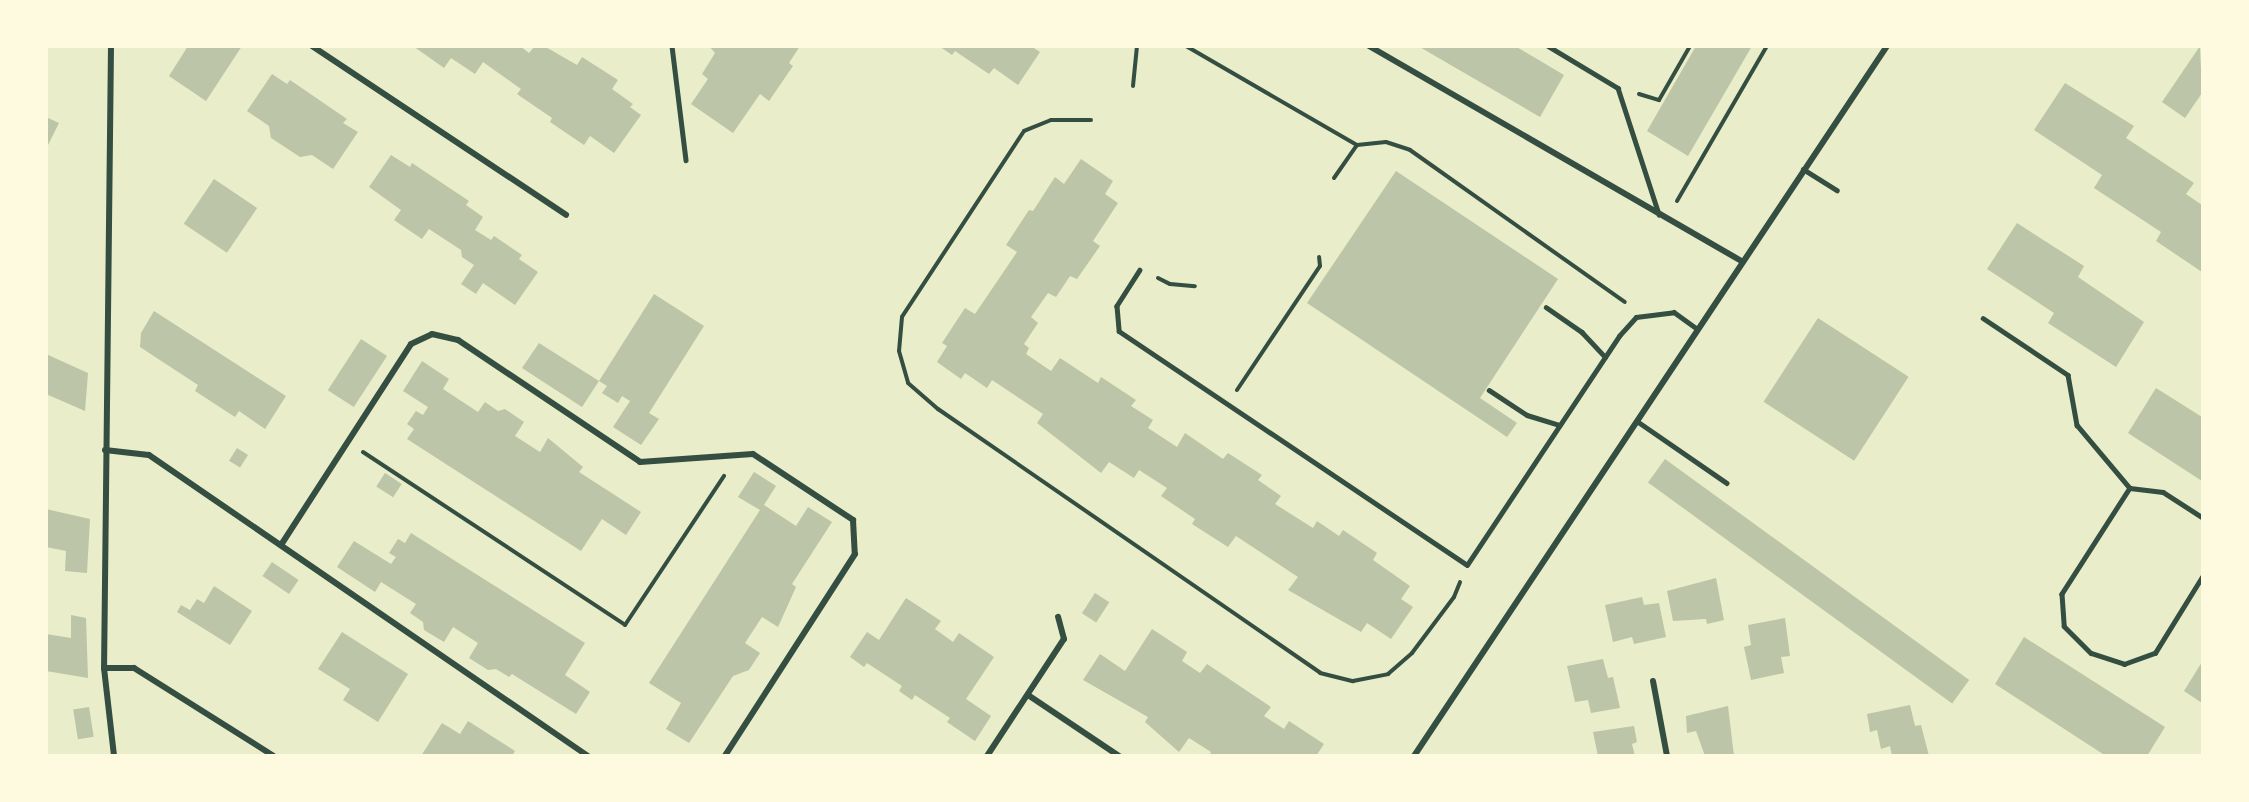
<!DOCTYPE html>
<style>
body{margin:0}
#map{position:relative;width:2249px;height:802px;overflow:hidden;background:#e9edc9;font-family:Barlow,sans-serif}
div>[style]{position:absolute}
[style*='--x']{left:calc(var(--x)*1px);top:calc(var(--y)*1px);width:calc(var(--w)*1px);rotate:calc(var(--a)*1deg)}
.building>*{inset:0;background:#bcc5a7;transform-origin:0 0}
.path>*{height:4px;margin:-2px;padding:0 2px;transform-origin:2px;border-radius:2px;background:#344e41}
.service>*{height:4.5px;margin:-2.25px;padding:0 2.25px;transform-origin:2.25px;border-radius:2.25px;background:#344e41}
.minor>*{height:6px;margin:-3px;padding:0 3px;transform-origin:3px;border-radius:3px;background:#344e41}
span{translate:-50% -50%;white-space:nowrap;text-align:center;line-height:1.15;-webkit-text-stroke:5px #fefae0;paint-order:stroke}
.frame{position:absolute;inset:0;border:48px solid #fefae0;pointer-events:none}
</style>
<div id="map">
<div class="building">
<div style="clip-path:polygon(188px 46px,242px 46px,206px 101px,169px 76px)"></div>
<div style="clip-path:polygon(413px 46px,520px 46px,529px 53px,535px 46px,544px 46px,577px 65px,582px 57px,618px 80px,612px 89px,633px 104px,630px 107px,641px 115px,614px 153px,590px 136px,584px 145px,550px 122px,552px 118px,517px 94px,521px 89px,483px 62px,475px 74px,451px 58px,444px 68px)"></div>
<div style="clip-path:polygon(709px 46px,800px 46px,789px 63px,793px 66px,769px 101px,760px 94px,733px 133px,691px 104px,708px 79px,702px 74px,715px 53px)"></div>
<div style="clip-path:polygon(939px 46px,1031px 46px,1040px 52px,1018px 85px,994px 68px,989px 74px,955px 51px,952px 55px)"></div>
<div style="clip-path:polygon(1418px 46px,1515px 46px,1564px 75px,1540px 117px)"></div>
<div style="clip-path:polygon(1696px 46px,1752px 46px,1688px 156px,1647px 131px)"></div>
<div style="clip-path:polygon(2200px 46px,2202px 93px,2185px 118px,2162px 102px)"></div>
<div style="clip-path:polygon(272px 74px,287px 84px,290px 80px,347px 119px,343px 123px,358px 132px,333px 169px,312px 155px,300px 157px,271px 138px,269px 126px,247px 111px)"></div>
<div style="clip-path:polygon(2065px 83px,2134px 126px,2126px 138px,2194px 183px,2186px 194px,2202px 205px,2202px 272px,2156px 241px,2161px 232px,2094px 188px,2102px 175px,2034px 130px)"></div>
<div style="clip-path:polygon(46px 117px,59px 123px,46px 149px)"></div>
<div style="clip-path:polygon(391px 155px,410px 167px,412px 163px,469px 201px,466px 205px,483px 217px,475px 230px,491px 240px,494px 236px,522px 255px,519px 259px,538px 272px,515px 305px,483px 283px,476px 294px,461px 284px,474px 265px,462px 257px,461px 250px,429px 229px,422px 239px,394px 220px,401px 210px,369px 187px)"></div>
<div style="clip-path:polygon(1081px 159px,1113px 181px,1105px 194px,1118px 203px,1093px 241px,1100px 246px,1077px 279px,1070px 276px,1056px 297px,1048px 293px,1031px 317px,1038px 323px,1024px 344px,1029px 348px,1026px 354px,1051px 371px,1060px 358px,1098px 383px,1101px 377px,1136px 400px,1131px 406px,1153px 420px,1148px 428px,1177px 447px,1185px 433px,1223px 459px,1228px 453px,1262px 475px,1258px 480px,1281px 496px,1275px 504px,1313px 528px,1317px 521px,1339px 536px,1343px 530px,1377px 553px,1373px 560px,1410px 586px,1401px 599px,1413px 607px,1391px 639px,1367px 623px,1361px 632px,1288px 590px,1298px 577px,1236px 536px,1228px 547px,1192px 524px,1195px 519px,1161px 496px,1167px 488px,1139px 470px,1134px 478px,1109px 462px,1101px 473px,1037px 423px,1043px 414px,992px 380px,987px 388px,965px 373px,961px 379px,937px 362px,947px 346px,942px 343px,965px 308px,975px 314px,1017px 252px,1006px 245px,1029px 210px,1033px 211px,1055px 177px,1064px 184px)"></div>
<div style="clip-path:polygon(1396px 171px,1558px 279px,1480px 398px,1517px 423px,1507px 437px,1307px 303px)"></div>
<div style="left:214px;top:179px;width:52px;height:54px;rotate:34deg"></div>
<div style="clip-path:polygon(2017px 223px,2084px 266px,2078px 277px,2144px 322px,2116px 367px,2048px 323px,2054px 313px,1987px 269px)"></div>
<div style="clip-path:polygon(654px 294px,704px 326px,649px 413px,659px 419px,641px 445px,613px 427px,630px 401px,622px 396px,618px 403px,602px 393px,607px 386px,599px 381px,582px 407px,522px 368px,539px 343px,599px 381px)"></div>
<div style="clip-path:polygon(154px 311px,286px 396px,265px 429px,239px 411px,235px 417px,195px 391px,198px 385px,140px 347px,141px 333px)"></div>
<div style="left:1818px;top:318px;width:108px;height:100px;rotate:33deg"></div>
<div style="left:361px;top:339px;width:31px;height:61px;rotate:33deg"></div>
<div style="clip-path:polygon(46px 354px,88px 373px,85px 411px,46px 394px)"></div>
<div style="clip-path:polygon(422px 361px,449px 379px,443px 389px,478px 412px,485px 402px,498px 411px,505px 409px,524px 422px,515px 436px,540px 452px,548px 438px,583px 467px,579px 472px,641px 512px,626px 535px,602px 519px,581px 551px,407px 439px,414px 429px,407px 424px,416px 411px,423px 415px,428px 407px,403px 391px)"></div>
<div style="clip-path:polygon(2156px 388px,2202px 417px,2202px 481px,2128px 433px)"></div>
<div style="left:237px;top:448px;width:13px;height:15px;rotate:32deg"></div>
<div style="left:1665px;top:459px;width:376px;height:29px;rotate:36deg"></div>
<div style="clip-path:polygon(754px 472px,776px 486px,764px 505px,796px 526px,808px 507px,832px 522px,792px 584px,796px 587px,778px 627px,762px 617px,745px 643px,760px 653px,749px 670px,733px 676px,689px 743px,666px 729px,681px 703px,649px 683px,760px 510px,738px 497px)"></div>
<div style="left:385px;top:473px;width:20px;height:16px;rotate:33deg"></div>
<div style="clip-path:polygon(46px 509px,90px 519px,87px 573px,65px 571px,66px 551px,46px 547px)"></div>
<div style="clip-path:polygon(411px 533px,585px 643px,565px 675px,590px 692px,576px 714px,512px 674px,509px 677px,496px 669px,488px 670px,469px 658px,478px 643px,453px 627px,444px 642px,424px 630px,423px 622px,410px 613px,416px 604px,381px 582px,375px 592px,337px 567px,354px 541px,391px 564px,396px 557px,389px 553px,398px 539px,405px 543px)"></div>
<div style="left:272px;top:562px;width:32px;height:17px;rotate:34deg"></div>
<div style="clip-path:polygon(1716px 578px,1724px 620px,1707px 624px,1706px 619px,1673px 621px,1667px 591px)"></div>
<div style="clip-path:polygon(214px 586px,252px 611px,230px 645px,177px 612px,181px 605px,190px 610px,197px 599px,204px 603px)"></div>
<div style="left:1095px;top:593px;width:17px;height:24px;rotate:33deg"></div>
<div style="clip-path:polygon(1642px 597px,1644px 605px,1659px 603px,1666px 637px,1634px 644px,1632px 637px,1613px 642px,1605px 605px)"></div>
<div style="clip-path:polygon(906px 598px,941px 621px,935px 629px,953px 642px,959px 633px,994px 657px,966px 699px,991px 716px,975px 741px,947px 722px,950px 718px,915px 695px,912px 700px,899px 691px,902px 686px,867px 663px,864px 667px,850px 657px,867px 632px,879px 640px)"></div>
<div style="clip-path:polygon(71px 615px,86px 618px,88px 678px,46px 671px,46px 634px,71px 638px)"></div>
<div style="clip-path:polygon(1785px 618px,1790px 656px,1781px 657px,1784px 673px,1751px 680px,1744px 647px,1751px 645px,1748px 625px)"></div>
<div style="clip-path:polygon(1152px 629px,1187px 652px,1182px 661px,1200px 673px,1207px 664px,1271px 707px,1264px 716px,1284px 729px,1289px 721px,1324px 744px,1316px 756px,1209px 756px,1211px 752px,1189px 738px,1179px 752px,1145px 722px,1148px 717px,1083px 680px,1100px 654px,1125px 671px)"></div>
<div style="clip-path:polygon(342px 632px,408px 674px,378px 722px,343px 700px,350px 689px,318px 669px)"></div>
<div style="clip-path:polygon(2024px 637px,2165px 727px,2147px 756px,2106px 756px,1995px 684px)"></div>
<div style="clip-path:polygon(1603px 659px,1608px 678px,1613px 677px,1620px 708px,1591px 713px,1588px 700px,1575px 702px,1567px 666px)"></div>
<div style="clip-path:polygon(2202px 662px,2202px 703px,2184px 691px)"></div>
<div style="clip-path:polygon(1910px 705px,1915px 726px,1921px 725px,1929px 756px,1892px 756px,1890px 746px,1881px 749px,1877px 730px,1870px 732px,1867px 714px)"></div>
<div style="clip-path:polygon(1728px 706px,1734px 756px,1705px 756px,1696px 731px,1687px 733px,1686px 716px)"></div>
<div style="left:89px;top:707px;width:30px;height:16px;rotate:81deg"></div>
<div style="clip-path:polygon(468px 721px,515px 751px,512px 756px,421px 756px,442px 723px,460px 734px)"></div>
<div style="clip-path:polygon(1634px 726px,1637px 742px,1632px 744px,1635px 756px,1598px 756px,1593px 732px)"></div>
</div>
<div class="path">
<div style="--x:1186;--y:46;--w:198;--a:30.1"></div>
<div style="--x:1357;--y:145;--w:29;--a:-6"></div>
<div style="--x:1386;--y:142;--w:25;--a:18"></div>
<div style="--x:1410;--y:150;--w:263;--a:35.3"></div>
<div style="--x:1133;--y:86;--w:40;--a:-84.3"></div>
<div style="--x:1639;--y:94;--w:21;--a:17"></div>
<div style="--x:1659;--y:100;--w:62;--a:-60.1"></div>
<div style="--x:1091;--y:120;--w:40;--a:180"></div>
<div style="--x:1051;--y:120;--w:29;--a:158"></div>
<div style="--x:1024;--y:131;--w:222;--a:123.3"></div>
<div style="--x:902;--y:317;--w:34;--a:95"></div>
<div style="--x:899;--y:351;--w:33;--a:74"></div>
<div style="--x:908;--y:383;--w:40;--a:41"></div>
<div style="--x:938;--y:409;--w:464;--a:34.6"></div>
<div style="--x:1320;--y:673;--w:34;--a:14"></div>
<div style="--x:1353;--y:681;--w:36;--a:-11"></div>
<div style="--x:1388;--y:674;--w:32;--a:-41"></div>
<div style="--x:1412;--y:653;--w:70;--a:-53.1"></div>
<div style="--x:1454;--y:597;--w:16;--a:-68"></div>
<div style="--x:1334;--y:178;--w:40;--a:-55.1"></div>
<div style="--x:1677;--y:201;--w:179;--a:-59.9"></div>
<div style="--x:1158;--y:278;--w:13;--a:27"></div>
<div style="--x:1170;--y:284;--w:25;--a:5"></div>
<div style="--x:1237;--y:390;--w:149;--a:-56.2"></div>
<div style="--x:1320;--y:266;--w:9;--a:-96"></div>
<div style="--x:363;--y:452;--w:314;--a:33.4"></div>
<div style="--x:625;--y:625;--w:179;--a:-56.4"></div>
</div>
<div class="service">
<div style="--x:672;--y:46;--w:115;--a:83"></div>
<div style="--x:1548;--y:46;--w:82;--a:31"></div>
<div style="--x:1618;--y:88;--w:133;--a:72"></div>
<div style="--x:1803;--y:169;--w:40;--a:32"></div>
<div style="--x:1140;--y:270;--w:43;--a:122.6"></div>
<div style="--x:1117;--y:306;--w:25;--a:85"></div>
<div style="--x:1119;--y:331;--w:419;--a:33.9"></div>
<div style="--x:1467;--y:565;--w:275;--a:-56.4"></div>
<div style="--x:1619;--y:336;--w:25;--a:-48"></div>
<div style="--x:1636;--y:317;--w:38;--a:-7"></div>
<div style="--x:1674;--y:312;--w:29;--a:36"></div>
<div style="--x:1546;--y:307;--w:44;--a:34.8"></div>
<div style="--x:1582;--y:332;--w:34;--a:47"></div>
<div style="--x:1983;--y:318;--w:102;--a:33.8"></div>
<div style="--x:2068;--y:375;--w:51;--a:79.8"></div>
<div style="--x:2077;--y:425;--w:82;--a:49.9"></div>
<div style="--x:2130;--y:488;--w:33;--a:7"></div>
<div style="--x:2163;--y:492;--w:46;--a:32.7"></div>
<div style="--x:1489;--y:390;--w:45;--a:33.3"></div>
<div style="--x:1527;--y:415;--w:34;--a:17"></div>
<div style="--x:1637;--y:421;--w:109;--a:34.6"></div>
<div style="--x:2130;--y:488;--w:126;--a:122.7"></div>
<div style="--x:2062;--y:594;--w:32;--a:86"></div>
<div style="--x:2064;--y:626;--w:38;--a:45"></div>
<div style="--x:2091;--y:653;--w:35;--a:18"></div>
<div style="--x:2124;--y:664;--w:33;--a:-20"></div>
<div style="--x:2155;--y:653;--w:89;--a:-58.3"></div>
</div>
<div class="minor">
<div style="--x:111;--y:46;--w:622;--a:90.64"></div>
<div style="--x:104;--y:668;--w:89;--a:83.5"></div>
<div style="--x:312;--y:46;--w:305;--a:33.6"></div>
<div style="--x:1369;--y:46;--w:431;--a:30"></div>
<div style="--x:105;--y:450;--w:44;--a:6.5"></div>
<div style="--x:149;--y:455;--w:532;--a:34.44"></div>
<div style="--x:281;--y:545;--w:239;--a:-57.1"></div>
<div style="--x:411;--y:344;--w:23;--a:-25"></div>
<div style="--x:432;--y:334;--w:27;--a:13"></div>
<div style="--x:458;--y:340;--w:219;--a:33.8"></div>
<div style="--x:640;--y:462;--w:113;--a:-4"></div>
<div style="--x:753;--y:454;--w:120;--a:33.4"></div>
<div style="--x:853;--y:520;--w:34;--a:87"></div>
<div style="--x:855;--y:554;--w:240;--a:122.8"></div>
<div style="--x:104;--y:668;--w:30;--a:0"></div>
<div style="--x:134;--y:668;--w:165;--a:32.2"></div>
<div style="--x:1653;--y:681;--w:76;--a:79.4"></div>
<div style="--x:1028;--y:695;--w:110;--a:33.8"></div>
<div style="--x:987;--y:756;--w:140;--a:-56.7"></div>
<div style="--x:1064;--y:639;--w:23;--a:-105"></div>
<div style="--x:1414;--y:756;--w:853;--a:-56.33"></div>
</div>
<div class="frame"></div>
</div>
